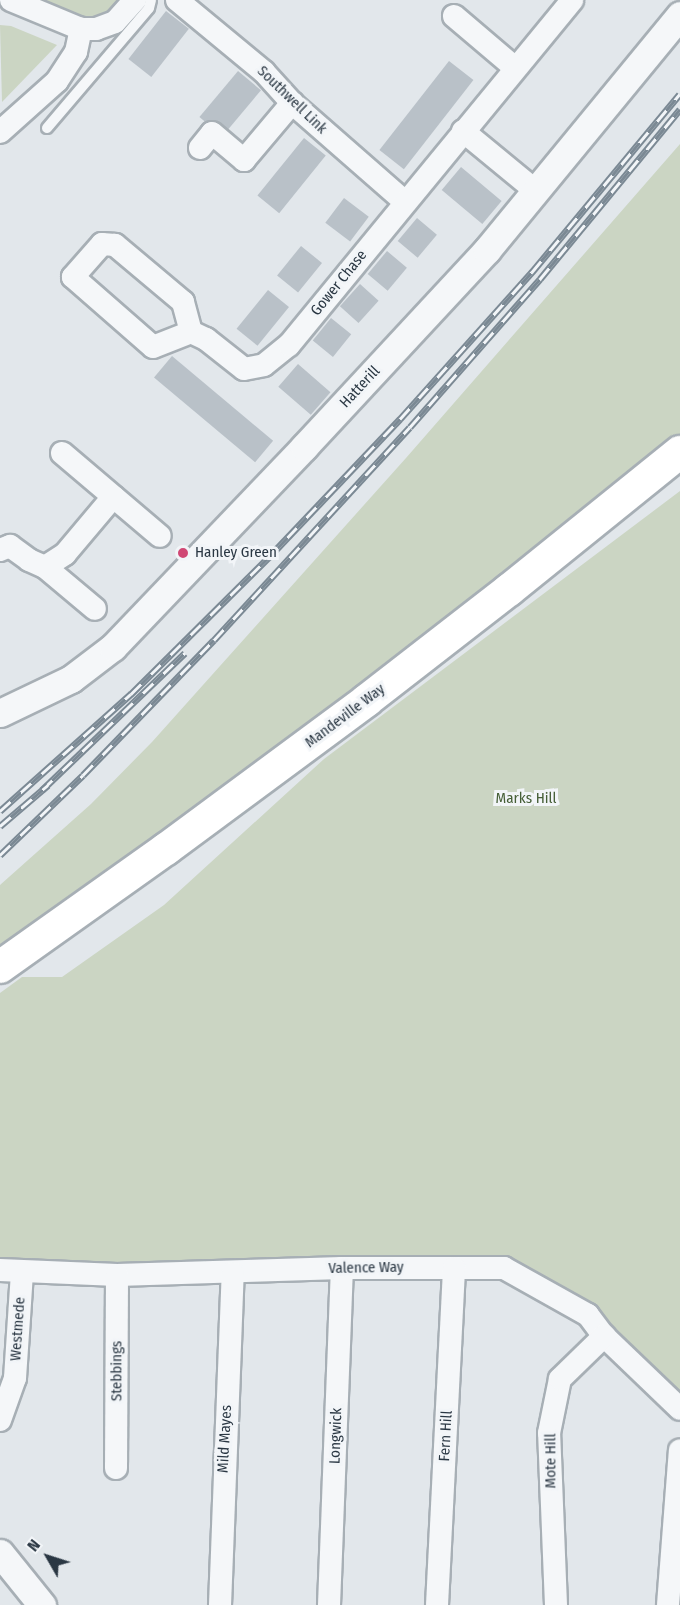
<!DOCTYPE html>
<style>
body{margin:0}
#map{position:relative;width:680px;height:1605px;overflow:hidden;background:#e2e7eb;font-family:"Fira Sans Condensed",sans-serif}
div>[style]{position:absolute}
[style*='--x']{left:calc(var(--x)*1px);top:calc(var(--y)*1px);width:calc(var(--w)*1px);rotate:calc(var(--a)*1deg)}
.green>*{inset:0;background:#cbd5c3}
.building>*{inset:0;background:#b9c1c8;transform-origin:0 0}
.roads{filter:drop-shadow(2px 0 #a7afb5) drop-shadow(-2px 0 #a7afb5) drop-shadow(0 2px #a7afb5) drop-shadow(0 -2px #a7afb5)}
.service>*{height:10px;margin:-5px;padding:0 5px;transform-origin:5px;border-radius:5px;background:#f5f7f9}
.minor>*{height:22px;margin:-11px;padding:0 11px;transform-origin:11px;border-radius:11px;background:#f5f7f9}
.tertiary>*{height:27px;margin:-13.5px;padding:0 13.5px;transform-origin:13.5px;border-radius:13.5px;background:#f5f7f9}
.secondary>*{height:32px;margin:-16px;padding:0 16px;transform-origin:16px;border-radius:16px;background:#fff}
.rail>*{height:7px;margin-top:-3.5px;transform-origin:0;background:repeating-linear-gradient(90deg,#f2f5f8 0 14px,#7b8994 0 28px);box-sizing:border-box;border-block:2px solid #7b8994}
.dots>*{width:16px;height:16px;translate:-50% -50%;box-sizing:border-box;border:3px solid #f2f5f8;border-radius:50%}
span{translate:-50% -50%;white-space:nowrap;text-align:center;line-height:1.15;-webkit-text-stroke:6px #f2f5f8;paint-order:stroke}
.street-label{font-size:15px;color:#2a3743}
.poi-label{font-size:15px;color:#2a3743}
.left{translate:0 -50%;text-align:left}
.park-label{font-size:15px;color:#465f37}
.north{position:absolute;left:18px;top:1527px;width:60px;height:60px;-webkit-text-stroke:4px #f2f5f8;paint-order:stroke;rotate:309deg;font-size:16px;font-weight:700;line-height:24px;text-align:center;color:#2a3743}
.north::after{content:'';display:block;margin:auto;width:21px;height:27px;background:#2a3743;clip-path:polygon(50% 0,100% 100%,50% 72%,0 100%)}
</style>
<div id="map">
<div class="green">
<div style="clip-path:polygon(32px 0,120px 0,109px 12px,84px 20px)"></div>
<div style="clip-path:polygon(0 25px,11px 26px,57px 45px,2px 102px)"></div>
<div style="clip-path:polygon(680px 144px,680px 452px,0 967px,0 885px,91px 804px,152px 742px,406px 458px)"></div>
<div style="clip-path:polygon(680px 491px,680px 1409px,605px 1336px,504px 1268px,0 1270px,0 993px,22px 977px,62px 977px,164px 905px,324px 759px)"></div>
</div>
<div class="building">
<div style="left:166px;top:11px;width:29px;height:61px;rotate:38deg"></div>
<div style="left:449px;top:61px;width:31px;height:113px;rotate:38deg"></div>
<div style="left:238px;top:71px;width:30px;height:60px;rotate:40deg"></div>
<div style="left:304px;top:138px;width:28px;height:74px;rotate:39deg"></div>
<div style="left:461px;top:167px;width:53px;height:30px;rotate:40deg"></div>
<div style="left:344px;top:198px;width:31px;height:31px;rotate:37deg"></div>
<div style="left:417px;top:218px;width:26px;height:30px;rotate:40deg"></div>
<div style="left:301px;top:246px;width:27px;height:38px;rotate:39deg"></div>
<div style="left:387px;top:251px;width:26px;height:30px;rotate:40deg"></div>
<div style="left:360px;top:284px;width:25px;height:30px;rotate:42deg"></div>
<div style="left:268px;top:290px;width:27px;height:50px;rotate:39deg"></div>
<div style="left:331px;top:318px;width:26px;height:29px;rotate:39deg"></div>
<div style="left:172px;top:356px;width:132px;height:28px;rotate:40deg"></div>
<div style="left:298px;top:364px;width:43px;height:30px;rotate:41deg"></div>
</div>
<div class="roads">
<div class="service">
<div style="--x:47;--y:128;--w:157;--a:-49.6"></div>
<div style="--x:149;--y:8;--w:8;--a:-76"></div>
</div>
<div class="minor">
<div style="--x:11;--y:0;--w:76;--a:22.5"></div>
<div style="--x:81;--y:29;--w:15;--a:0"></div>
<div style="--x:96;--y:29;--w:20;--a:-20"></div>
<div style="--x:115;--y:22;--w:30;--a:-48"></div>
<div style="--x:177;--y:0;--w:113;--a:39.6"></div>
<div style="--x:264;--y:72;--w:42;--a:47.9"></div>
<div style="--x:292;--y:103;--w:150;--a:41.2"></div>
<div style="--x:454;--y:16;--w:79;--a:40.4"></div>
<div style="--x:463;--y:131;--w:96;--a:39.5"></div>
<div style="--x:0;--y:132;--w:76;--a:-41.8"></div>
<div style="--x:57;--y:81;--w:35;--a:-57"></div>
<div style="--x:76;--y:52;--w:24;--a:-78"></div>
<div style="--x:200;--y:148;--w:19;--a:-51"></div>
<div style="--x:212;--y:133;--w:42;--a:40.2"></div>
<div style="--x:244;--y:160;--w:75;--a:-49.9"></div>
<div style="--x:191;--y:332;--w:31;--a:-105"></div>
<div style="--x:183;--y:302;--w:89;--a:-140"></div>
<div style="--x:115;--y:245;--w:13;--a:-176"></div>
<div style="--x:102;--y:244;--w:44;--a:131.3"></div>
<div style="--x:73;--y:277;--w:106;--a:41.2"></div>
<div style="--x:153;--y:347;--w:41;--a:-21.5"></div>
<div style="--x:191;--y:332;--w:17;--a:25"></div>
<div style="--x:206;--y:339;--w:48;--a:38.3"></div>
<div style="--x:244;--y:369;--w:20;--a:-11"></div>
<div style="--x:264;--y:365;--w:32;--a:-39"></div>
<div style="--x:289;--y:345;--w:446;--a:-50.6"></div>
<div style="--x:62;--y:453;--w:128;--a:40.3"></div>
<div style="--x:0;--y:550;--w:11;--a:-22"></div>
<div style="--x:10;--y:546;--w:24;--a:36"></div>
<div style="--x:29;--y:560;--w:17;--a:24"></div>
<div style="--x:45;--y:567;--w:24;--a:-33"></div>
<div style="--x:65;--y:554;--w:75;--a:-49.9"></div>
<div style="--x:45;--y:567;--w:65;--a:40"></div>
<div style="--x:0;--y:1270;--w:117;--a:2.4"></div>
<div style="--x:117;--y:1275;--w:225;--a:-1.8"></div>
<div style="--x:342;--y:1268;--w:162;--a:0"></div>
<div style="--x:504;--y:1268;--w:96;--a:29.2"></div>
<div style="--x:588;--y:1315;--w:26;--a:53"></div>
<div style="--x:604;--y:1336;--w:105;--a:43.8"></div>
<div style="--x:0;--y:1420;--w:45;--a:-70.3"></div>
<div style="--x:15;--y:1378;--w:106;--a:-86.2"></div>
<div style="--x:116;--y:1468;--w:193;--a:-89.7"></div>
<div style="--x:220;--y:1605;--w:332;--a:-87.8"></div>
<div style="--x:329;--y:1605;--w:337;--a:-87.8"></div>
<div style="--x:437;--y:1605;--w:337;--a:-87.1"></div>
<div style="--x:556;--y:1605;--w:172;--a:-92.3"></div>
<div style="--x:549;--y:1433;--w:55;--a:-78.5"></div>
<div style="--x:560;--y:1379;--w:62;--a:-44.3"></div>
<div style="--x:668;--y:1605;--w:155;--a:-85.6"></div>
</div>
<div class="tertiary">
<div style="--x:0;--y:713;--w:79;--a:-25.6"></div>
<div style="--x:71;--y:679;--w:53;--a:-37.3"></div>
<div style="--x:113;--y:647;--w:277;--a:-46.3"></div>
<div style="--x:304;--y:447;--w:269;--a:-47.1"></div>
<div style="--x:487;--y:250;--w:304;--a:-50.6"></div>
<div style="--x:0;--y:1553;--w:67;--a:51.1"></div>
</div>
<div class="secondary">
<div style="--x:0;--y:967;--w:204;--a:-35.4"></div>
<div style="--x:166;--y:849;--w:250;--a:-36.5"></div>
<div style="--x:367;--y:700;--w:180;--a:-37.8"></div>
<div style="--x:509;--y:590;--w:220;--a:-38.9"></div>
</div>
</div>
<div class="rail">
<div style="--x:42;--y:790;--w:198;--a:-43.8"></div>
<div style="--x:0;--y:811;--w:176;--a:-41.8"></div>
<div style="--x:131;--y:694;--w:193;--a:-44.8"></div>
<div style="--x:268;--y:558;--w:192;--a:-46.5"></div>
<div style="--x:400;--y:419;--w:198;--a:-48.1"></div>
<div style="--x:532;--y:272;--w:231;--a:-50.3"></div>
<div style="--x:0;--y:826;--w:63;--a:-40.5"></div>
<div style="--x:0;--y:855;--w:115;--a:-43.9"></div>
<div style="--x:83;--y:775;--w:188;--a:-45.9"></div>
<div style="--x:214;--y:640;--w:289;--a:-47.4"></div>
<div style="--x:410;--y:427;--w:197;--a:-48.7"></div>
<div style="--x:540;--y:279;--w:220;--a:-50.5"></div>
</div>
<div class="dots">
<div style="left:183px;top:553px;background:#d04774"></div>
</div>
<div class="street-label">
<span style="left:292px;top:100px;rotate:44deg">Southwell Link</span>
<span style="left:339px;top:283px;rotate:-51deg">Gower Chase</span>
<span style="left:360px;top:387px;rotate:-47deg">Hatterill</span>
<span style="left:345px;top:716px;rotate:-37deg">Mandeville Way</span>
<span style="left:366px;top:1268px;rotate:-1deg">Valence Way</span>
<span style="left:18px;top:1329px;rotate:-86deg">Westmede</span>
<span style="left:117px;top:1371px;rotate:-90deg">Stebbings</span>
<span style="left:336px;top:1436px;rotate:-88deg">Longwick</span>
<span style="left:446px;top:1436px;rotate:-87deg">Fern Hill</span>
<span style="left:225px;top:1439px;rotate:-87deg">Mild Mayes</span>
<span style="left:551px;top:1461px;rotate:-90deg">Mote Hill</span>
</div>
<div class="poi-label">
<span class="left" style="left:195px;top:553px">Hanley Green</span>
</div>
<div class="park-label">
<span style="left:526px;top:799px">Marks Hill</span>
</div>
<div class="north">N</div>
</div>
